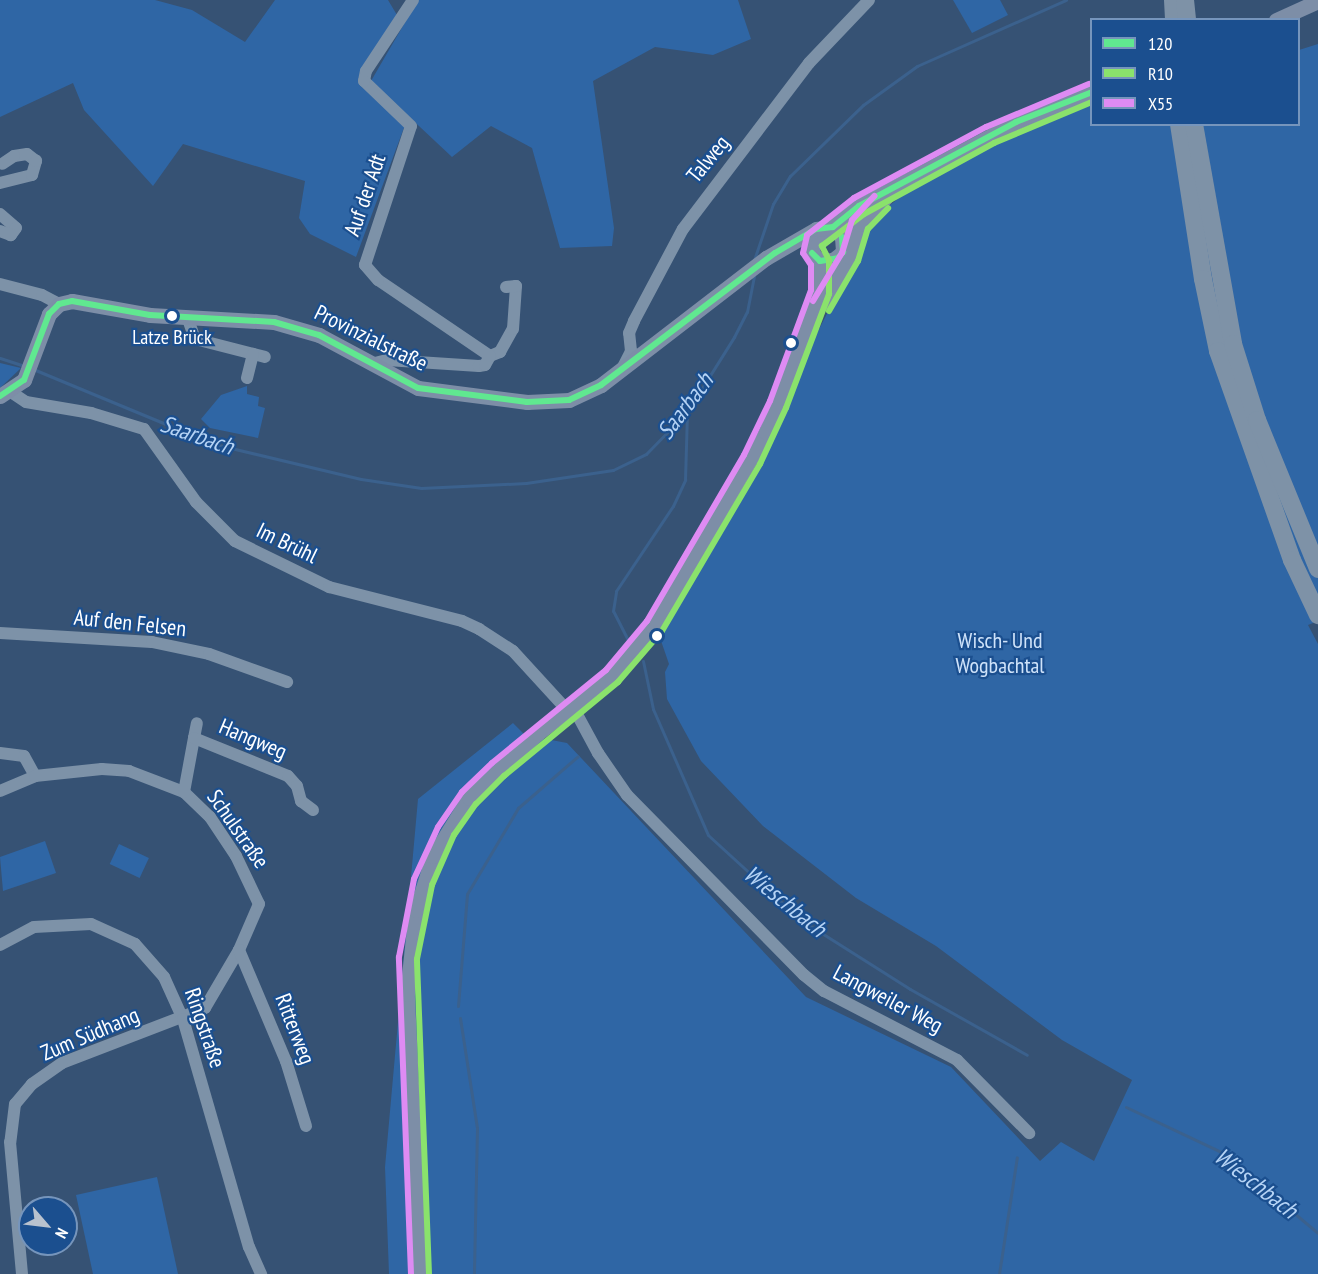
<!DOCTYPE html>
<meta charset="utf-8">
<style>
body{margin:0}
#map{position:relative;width:1318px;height:1274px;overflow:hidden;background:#365274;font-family:"PT Sans Narrow",sans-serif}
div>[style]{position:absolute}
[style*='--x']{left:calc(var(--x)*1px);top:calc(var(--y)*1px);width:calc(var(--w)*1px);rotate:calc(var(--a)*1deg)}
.green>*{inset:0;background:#2f66a5;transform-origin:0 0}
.stream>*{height:3px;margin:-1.5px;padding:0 1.5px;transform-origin:1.5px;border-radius:1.5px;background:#3b618d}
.minor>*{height:12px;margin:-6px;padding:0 6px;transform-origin:6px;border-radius:6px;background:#7d92a8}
.major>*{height:15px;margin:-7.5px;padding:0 7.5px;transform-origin:7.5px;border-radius:7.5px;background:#7d8ea7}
.highway>*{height:18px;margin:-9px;padding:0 9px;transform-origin:9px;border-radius:9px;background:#7e92a7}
.highway-bridge>*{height:18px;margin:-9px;padding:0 9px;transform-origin:9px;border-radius:9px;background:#7e92a7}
.bus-1>*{height:6px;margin:-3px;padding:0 3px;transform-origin:3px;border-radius:3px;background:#60e890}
.bus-2>*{height:6px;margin:-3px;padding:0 3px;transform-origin:3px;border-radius:3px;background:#8ae26c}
.bus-3>*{height:6px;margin:-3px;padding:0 3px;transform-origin:3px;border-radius:3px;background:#de8bf3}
.dots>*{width:16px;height:16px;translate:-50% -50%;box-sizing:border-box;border:3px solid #1b4f8f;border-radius:50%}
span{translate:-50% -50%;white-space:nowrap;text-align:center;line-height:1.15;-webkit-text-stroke:4.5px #1b4f8f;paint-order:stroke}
.bus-label{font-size:20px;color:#fff}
.street-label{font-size:22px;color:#fff}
.park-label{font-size:22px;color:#cfe3fa}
.water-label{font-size:24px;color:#b5d3f5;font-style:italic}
.legend{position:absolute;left:1090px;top:18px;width:210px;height:108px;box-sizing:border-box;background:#1b4f8f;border:2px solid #7695bc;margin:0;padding:8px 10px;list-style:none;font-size:18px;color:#fff}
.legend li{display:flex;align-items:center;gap:12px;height:30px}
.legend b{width:30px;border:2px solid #7695bc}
.north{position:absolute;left:18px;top:1196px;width:60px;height:60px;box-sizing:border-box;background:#1b4f8f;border:2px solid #7695bc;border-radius:50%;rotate:118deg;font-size:16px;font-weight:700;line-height:24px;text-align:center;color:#fff}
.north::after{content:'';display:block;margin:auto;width:21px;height:27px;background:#b9c2ce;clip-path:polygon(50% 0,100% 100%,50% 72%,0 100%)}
</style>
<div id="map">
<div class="green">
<div style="clip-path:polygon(0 0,155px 0,192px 10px,245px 42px,275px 0,388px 0,400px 20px,358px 81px,405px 125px,356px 257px,310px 234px,299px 218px,305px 181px,183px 144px,153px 186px,84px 110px,73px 83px,0 117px)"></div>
<div style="clip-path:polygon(418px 0,738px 0,751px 39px,713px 55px,655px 47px,593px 81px,614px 228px,612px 246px,560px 248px,532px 148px,491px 126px,452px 157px,371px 81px)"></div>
<div style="clip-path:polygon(953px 0,1000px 0,1008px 15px,972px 33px)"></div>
<div style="clip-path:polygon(1318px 44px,1318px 621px,1308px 625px,1318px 644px,1318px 1274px,389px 1274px,385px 1167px,418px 799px,513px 723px,525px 735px,567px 743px,806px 997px,951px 1067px,1040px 1161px,1061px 1142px,1094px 1161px,1132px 1080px,1062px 1040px,936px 946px,856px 898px,763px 826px,701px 761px,667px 699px,665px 672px,669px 664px,659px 635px,767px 448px,813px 341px,877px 216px,906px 192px,961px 160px,1014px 134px,1091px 105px,1092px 124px,1298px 124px,1299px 50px)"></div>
<div style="clip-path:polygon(0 363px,21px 368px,0 388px)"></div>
<div style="clip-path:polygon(247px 386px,247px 394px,259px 397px,258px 406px,265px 408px,258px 438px,210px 428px,201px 419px,221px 395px)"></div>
<div style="clip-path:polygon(45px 841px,56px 873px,3px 891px,0 857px)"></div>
<div style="left:119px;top:844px;width:33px;height:22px;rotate:25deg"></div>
<div style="clip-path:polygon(157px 1177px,178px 1274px,93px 1274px,76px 1195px)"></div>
</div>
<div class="stream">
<div style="--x:754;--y:260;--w:59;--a:-71.3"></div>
<div style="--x:773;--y:204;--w:33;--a:-59"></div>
<div style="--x:790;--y:176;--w:102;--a:-44.2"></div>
<div style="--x:863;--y:105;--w:67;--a:-35.8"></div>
<div style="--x:917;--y:66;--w:163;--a:-23.9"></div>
<div style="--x:0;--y:358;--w:25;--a:18"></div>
<div style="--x:33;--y:369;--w:196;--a:22.5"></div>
<div style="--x:214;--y:444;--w:151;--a:13.4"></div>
<div style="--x:361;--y:479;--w:61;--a:8.5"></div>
<div style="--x:421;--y:488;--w:105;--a:-2.7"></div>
<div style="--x:526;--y:483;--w:88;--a:-8.5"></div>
<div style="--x:613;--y:470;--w:37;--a:-26"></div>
<div style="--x:646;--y:454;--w:59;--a:-45.7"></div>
<div style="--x:687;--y:412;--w:89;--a:-57.9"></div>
<div style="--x:734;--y:337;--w:28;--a:-63"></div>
<div style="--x:747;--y:312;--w:38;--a:-79"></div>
<div style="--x:630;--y:644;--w:37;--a:-117"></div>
<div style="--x:613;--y:611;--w:20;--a:-81"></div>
<div style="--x:616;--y:591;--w:102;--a:-56.2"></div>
<div style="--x:673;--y:506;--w:29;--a:-65"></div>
<div style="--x:685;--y:480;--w:67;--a:-88.3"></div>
<div style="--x:643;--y:661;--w:49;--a:78.2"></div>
<div style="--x:653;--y:709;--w:137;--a:66.4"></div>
<div style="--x:708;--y:835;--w:126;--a:42.4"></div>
<div style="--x:801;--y:920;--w:129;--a:32.3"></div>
<div style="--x:910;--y:989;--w:134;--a:29.4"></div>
<div style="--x:458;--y:1006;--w:112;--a:-85.4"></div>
<div style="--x:467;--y:894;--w:100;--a:-59.3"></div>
<div style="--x:518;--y:808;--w:79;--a:-40.9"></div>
<div style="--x:460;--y:1018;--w:111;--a:81.2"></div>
<div style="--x:477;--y:1128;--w:146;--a:91.2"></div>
<div style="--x:1126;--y:1107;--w:105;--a:25.3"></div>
<div style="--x:1221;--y:1152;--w:126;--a:39.9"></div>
<div style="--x:999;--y:1274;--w:118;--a:-81.3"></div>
</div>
<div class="minor">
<div style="--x:0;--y:183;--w:33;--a:-14"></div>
<div style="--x:32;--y:175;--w:15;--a:-74"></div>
<div style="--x:36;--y:161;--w:11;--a:-142"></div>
<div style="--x:27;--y:154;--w:13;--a:171"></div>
<div style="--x:14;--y:156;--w:14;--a:146"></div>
<div style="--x:0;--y:214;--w:21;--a:41"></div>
<div style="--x:16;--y:228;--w:9;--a:126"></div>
<div style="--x:11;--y:235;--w:12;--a:-160"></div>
<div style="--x:0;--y:284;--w:43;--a:14.7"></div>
<div style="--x:42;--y:295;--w:19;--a:28"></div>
<div style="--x:188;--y:319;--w:21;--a:71"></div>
<div style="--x:195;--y:339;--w:72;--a:14.4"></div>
<div style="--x:490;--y:356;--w:11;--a:-22"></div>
<div style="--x:500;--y:352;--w:26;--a:-61"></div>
<div style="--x:513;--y:329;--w:43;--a:-86"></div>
<div style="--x:516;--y:286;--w:10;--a:174"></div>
<div style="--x:371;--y:364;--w:16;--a:-14"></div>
<div style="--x:387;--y:360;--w:92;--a:3.7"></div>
<div style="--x:479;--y:366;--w:6;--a:-9"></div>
<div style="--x:485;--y:365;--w:10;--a:-61"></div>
<div style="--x:490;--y:356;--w:135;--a:-145.8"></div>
<div style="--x:378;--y:280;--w:20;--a:-131"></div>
<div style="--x:365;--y:265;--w:146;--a:-71.7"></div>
<div style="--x:411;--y:126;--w:65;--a:-136.2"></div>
<div style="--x:364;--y:81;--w:10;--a:-79"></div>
<div style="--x:366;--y:71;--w:85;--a:-56.5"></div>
<div style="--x:623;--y:367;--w:18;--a:-63"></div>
<div style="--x:631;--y:351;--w:18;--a:-96"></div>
<div style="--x:629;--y:333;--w:13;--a:-67"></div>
<div style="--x:634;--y:321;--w:104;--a:-62"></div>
<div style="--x:683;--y:229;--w:208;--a:-52.8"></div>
<div style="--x:809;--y:63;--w:87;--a:-46.4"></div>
<div style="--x:247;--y:378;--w:25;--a:-76"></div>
<div style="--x:11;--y:392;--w:18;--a:34"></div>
<div style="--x:26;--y:402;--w:66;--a:9.6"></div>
<div style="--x:91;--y:413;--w:55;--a:16.8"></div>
<div style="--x:144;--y:429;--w:90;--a:54.5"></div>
<div style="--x:196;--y:502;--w:55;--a:45"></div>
<div style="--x:235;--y:541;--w:105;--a:26.1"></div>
<div style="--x:329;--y:587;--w:137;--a:14.3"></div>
<div style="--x:462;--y:621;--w:19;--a:25"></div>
<div style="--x:479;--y:629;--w:40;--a:32.9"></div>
<div style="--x:513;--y:651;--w:80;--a:47.5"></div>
<div style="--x:0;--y:633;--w:152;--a:3.4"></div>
<div style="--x:152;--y:642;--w:58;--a:11.9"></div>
<div style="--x:209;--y:654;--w:83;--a:19.7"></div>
<div style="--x:572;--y:705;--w:55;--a:61.6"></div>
<div style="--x:598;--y:753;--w:51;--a:55.4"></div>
<div style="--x:627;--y:795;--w:252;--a:45.5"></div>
<div style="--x:804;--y:975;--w:26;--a:39"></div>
<div style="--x:824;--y:991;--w:150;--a:27.4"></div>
<div style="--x:957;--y:1060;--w:103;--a:45.4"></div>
<div style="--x:194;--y:738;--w:15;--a:-79"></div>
<div style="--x:0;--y:753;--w:24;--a:7"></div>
<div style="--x:24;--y:756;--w:23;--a:61"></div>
<div style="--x:0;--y:791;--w:38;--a:-23"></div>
<div style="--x:35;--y:776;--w:67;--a:-6"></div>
<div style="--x:102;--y:769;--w:27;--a:4"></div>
<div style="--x:129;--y:771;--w:59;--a:20.9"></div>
<div style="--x:184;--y:792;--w:36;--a:44"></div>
<div style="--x:210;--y:817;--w:47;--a:56.3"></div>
<div style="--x:236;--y:856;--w:53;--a:64.4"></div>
<div style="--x:259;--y:904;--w:50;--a:113.5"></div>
<div style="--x:239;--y:950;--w:67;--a:120.4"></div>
<div style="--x:205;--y:1008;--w:153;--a:159"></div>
<div style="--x:62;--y:1063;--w:37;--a:145"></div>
<div style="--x:32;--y:1084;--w:26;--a:130"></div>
<div style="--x:15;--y:1104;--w:38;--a:97"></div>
<div style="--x:10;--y:1142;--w:133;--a:84.8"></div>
<div style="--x:184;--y:792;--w:55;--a:-79.5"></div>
<div style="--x:194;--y:738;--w:101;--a:22"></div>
<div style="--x:288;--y:776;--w:13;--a:48"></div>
<div style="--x:297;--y:786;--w:16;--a:75"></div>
<div style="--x:301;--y:801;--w:15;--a:37"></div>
<div style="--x:0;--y:945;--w:38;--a:-28"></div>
<div style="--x:34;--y:927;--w:57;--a:-3"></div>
<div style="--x:91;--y:924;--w:48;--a:24.4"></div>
<div style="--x:135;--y:944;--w:44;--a:48.7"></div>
<div style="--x:164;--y:977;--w:46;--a:65.7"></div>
<div style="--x:183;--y:1019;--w:237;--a:73.9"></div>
<div style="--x:249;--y:1247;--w:30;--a:66"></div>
<div style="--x:239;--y:950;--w:121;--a:67.1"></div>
<div style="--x:286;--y:1061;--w:68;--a:72.9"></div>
</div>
<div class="major">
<div style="--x:1276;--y:20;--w:46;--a:-24.3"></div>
<div style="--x:833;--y:227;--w:13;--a:48"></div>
<div style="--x:842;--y:237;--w:15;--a:86"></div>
<div style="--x:843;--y:252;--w:13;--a:141"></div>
<div style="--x:833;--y:260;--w:13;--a:176"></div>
<div style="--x:820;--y:261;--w:11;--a:-135"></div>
<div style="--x:812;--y:253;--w:12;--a:-81"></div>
<div style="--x:814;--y:241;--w:57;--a:-37.9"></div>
<div style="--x:859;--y:206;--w:178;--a:-28.1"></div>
<div style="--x:1016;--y:122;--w:82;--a:-21.5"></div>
<div style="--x:822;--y:303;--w:54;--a:-58.7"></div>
<div style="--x:850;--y:257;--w:34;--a:-73"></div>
<div style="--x:860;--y:224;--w:37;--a:-46"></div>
<div style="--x:0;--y:396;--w:29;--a:-34"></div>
<div style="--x:24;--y:380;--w:71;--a:-69.3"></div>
<div style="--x:49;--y:314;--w:14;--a:-45"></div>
<div style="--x:59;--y:304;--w:13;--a:-13"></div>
<div style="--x:72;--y:301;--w:79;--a:10.2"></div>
<div style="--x:150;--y:315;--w:124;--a:3.2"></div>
<div style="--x:274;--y:322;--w:47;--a:16.1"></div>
<div style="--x:319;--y:335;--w:112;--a:28.2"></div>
<div style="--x:418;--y:388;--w:110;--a:7.3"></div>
<div style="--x:527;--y:402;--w:42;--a:-2.7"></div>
<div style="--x:569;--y:400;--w:35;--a:-25"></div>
<div style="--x:601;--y:385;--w:208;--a:-37.6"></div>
<div style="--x:766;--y:258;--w:58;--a:-30.1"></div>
<div style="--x:816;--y:229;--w:17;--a:-7"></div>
<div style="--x:420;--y:1274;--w:280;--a:-92.7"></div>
<div style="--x:407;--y:994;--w:84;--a:-83.9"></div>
<div style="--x:416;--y:910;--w:57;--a:-72.5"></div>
<div style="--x:433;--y:856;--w:68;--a:-58.2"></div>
<div style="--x:469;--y:798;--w:95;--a:-43.3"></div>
<div style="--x:538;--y:733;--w:93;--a:-37.6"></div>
<div style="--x:612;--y:676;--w:64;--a:-50.1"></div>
<div style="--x:653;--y:627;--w:225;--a:-59.9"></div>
<div style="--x:766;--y:432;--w:150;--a:-68.9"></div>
<div style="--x:820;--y:292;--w:31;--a:-90"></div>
</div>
<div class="highway">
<div style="--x:1173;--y:0;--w:20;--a:87"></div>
<div style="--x:1179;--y:124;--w:157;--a:81.2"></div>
<div style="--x:1203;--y:279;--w:74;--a:78.2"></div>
<div style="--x:1218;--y:351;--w:222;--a:70.5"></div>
<div style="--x:1292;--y:560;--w:61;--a:64.7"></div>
<div style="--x:1194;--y:124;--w:223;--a:79.9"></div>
<div style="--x:1233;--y:344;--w:80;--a:72.5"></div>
<div style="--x:1257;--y:420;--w:161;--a:67.7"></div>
</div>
<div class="highway-bridge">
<div style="--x:1185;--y:0;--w:20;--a:84"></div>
</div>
<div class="bus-1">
<div style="--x:812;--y:253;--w:11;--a:45"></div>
<div style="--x:820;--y:261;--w:18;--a:-9"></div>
<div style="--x:838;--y:258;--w:8;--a:-50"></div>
<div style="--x:843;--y:252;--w:15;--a:-94"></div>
<div style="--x:0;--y:396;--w:29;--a:-34"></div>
<div style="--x:24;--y:380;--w:71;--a:-69.3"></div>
<div style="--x:49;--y:314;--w:14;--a:-45"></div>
<div style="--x:59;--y:304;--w:13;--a:-13"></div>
<div style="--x:72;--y:301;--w:79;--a:10.2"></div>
<div style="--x:150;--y:315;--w:124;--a:3.2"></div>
<div style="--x:274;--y:322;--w:47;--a:16.1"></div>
<div style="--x:319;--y:335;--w:112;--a:28.2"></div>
<div style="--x:418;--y:388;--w:110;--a:7.3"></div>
<div style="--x:527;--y:402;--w:42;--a:-2.7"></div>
<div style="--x:569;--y:400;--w:35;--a:-25"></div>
<div style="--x:601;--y:385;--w:218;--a:-37.2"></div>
<div style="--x:775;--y:253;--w:48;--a:-30.3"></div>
<div style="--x:816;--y:229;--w:17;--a:-7"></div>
<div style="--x:833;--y:227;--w:33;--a:-39"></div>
<div style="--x:859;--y:206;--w:178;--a:-28.1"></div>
<div style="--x:1016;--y:122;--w:82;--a:-21.5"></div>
</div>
<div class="bus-2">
<div style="--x:829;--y:311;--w:58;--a:-59.9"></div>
<div style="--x:858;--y:261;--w:34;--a:-73"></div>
<div style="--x:868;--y:229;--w:29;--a:-46"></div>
<div style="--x:429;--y:1274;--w:315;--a:-92.2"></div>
<div style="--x:417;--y:959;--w:76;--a:-78.5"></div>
<div style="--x:432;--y:885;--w:55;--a:-66.3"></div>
<div style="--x:454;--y:835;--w:38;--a:-55"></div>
<div style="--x:476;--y:804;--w:40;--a:-45"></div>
<div style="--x:504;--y:776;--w:148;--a:-39.5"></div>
<div style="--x:618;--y:682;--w:67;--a:-49.2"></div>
<div style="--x:662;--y:631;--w:194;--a:-59.6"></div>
<div style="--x:760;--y:464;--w:62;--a:-65.1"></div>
<div style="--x:786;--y:408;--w:122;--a:-69.3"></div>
<div style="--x:829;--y:294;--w:34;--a:-90"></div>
<div style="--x:829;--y:260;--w:16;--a:-117"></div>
<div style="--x:822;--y:246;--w:53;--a:-37.3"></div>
<div style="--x:864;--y:214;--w:148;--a:-28.6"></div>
<div style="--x:994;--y:143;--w:106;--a:-22.7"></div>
</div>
<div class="bus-3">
<div style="--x:813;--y:301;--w:56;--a:-58.9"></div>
<div style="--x:842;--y:253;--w:34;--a:-73"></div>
<div style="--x:852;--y:220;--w:33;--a:-47"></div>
<div style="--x:411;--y:1274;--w:317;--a:-92.2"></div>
<div style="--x:399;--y:957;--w:79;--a:-79.1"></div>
<div style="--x:414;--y:879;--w:57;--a:-65.2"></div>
<div style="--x:438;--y:827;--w:42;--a:-55.6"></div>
<div style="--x:462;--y:792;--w:42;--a:-44"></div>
<div style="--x:492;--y:763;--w:147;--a:-39.2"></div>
<div style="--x:606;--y:670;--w:64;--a:-50.1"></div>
<div style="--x:647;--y:621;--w:192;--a:-59.7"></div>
<div style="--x:744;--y:455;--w:60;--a:-64.3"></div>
<div style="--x:770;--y:401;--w:118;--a:-69.7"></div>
<div style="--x:811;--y:290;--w:25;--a:-90"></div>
<div style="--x:811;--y:265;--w:14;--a:-124"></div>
<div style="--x:803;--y:253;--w:18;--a:-77"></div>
<div style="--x:807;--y:235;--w:60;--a:-38.2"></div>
<div style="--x:854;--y:198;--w:150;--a:-28.3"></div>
<div style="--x:986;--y:127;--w:112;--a:-22.7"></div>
</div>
<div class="dots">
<div style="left:172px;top:316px;background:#fff"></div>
<div style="left:791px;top:343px;background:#fff"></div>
<div style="left:657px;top:636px;background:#fff"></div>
</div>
<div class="bus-label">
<span style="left:172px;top:337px">Latze Brück</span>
</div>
<div class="street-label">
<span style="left:708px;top:159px;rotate:-51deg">Talweg</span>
<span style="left:365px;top:195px;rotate:-71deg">Auf der Adt</span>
<span style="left:371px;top:338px;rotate:26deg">Provinzialstraße</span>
<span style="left:287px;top:543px;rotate:26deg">Im Brühl</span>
<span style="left:130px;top:623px;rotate:6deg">Auf den Felsen</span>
<span style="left:253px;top:739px;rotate:23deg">Hangweg</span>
<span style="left:238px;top:829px;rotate:55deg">Schulstraße</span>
<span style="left:888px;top:999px;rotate:28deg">Langweiler Weg</span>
<span style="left:205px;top:1028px;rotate:71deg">Ringstraße</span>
<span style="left:295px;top:1029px;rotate:69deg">Ritterweg</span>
<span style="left:90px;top:1034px;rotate:-23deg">Zum Südhang</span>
</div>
<div class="park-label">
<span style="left:1000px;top:653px">Wisch- Und<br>Wogbachtal</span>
</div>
<div class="water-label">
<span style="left:685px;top:406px;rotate:-53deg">Saarbach</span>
<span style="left:197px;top:435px;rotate:19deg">Saarbach</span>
<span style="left:785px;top:901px;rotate:39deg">Wieschbach</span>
<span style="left:1256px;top:1183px;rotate:38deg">Wieschbach</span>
</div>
<ul class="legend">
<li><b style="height:8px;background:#60e890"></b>120</li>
<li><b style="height:8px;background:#8ae26c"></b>R10</li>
<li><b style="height:8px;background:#de8bf3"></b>X55</li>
</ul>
<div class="north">N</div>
</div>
